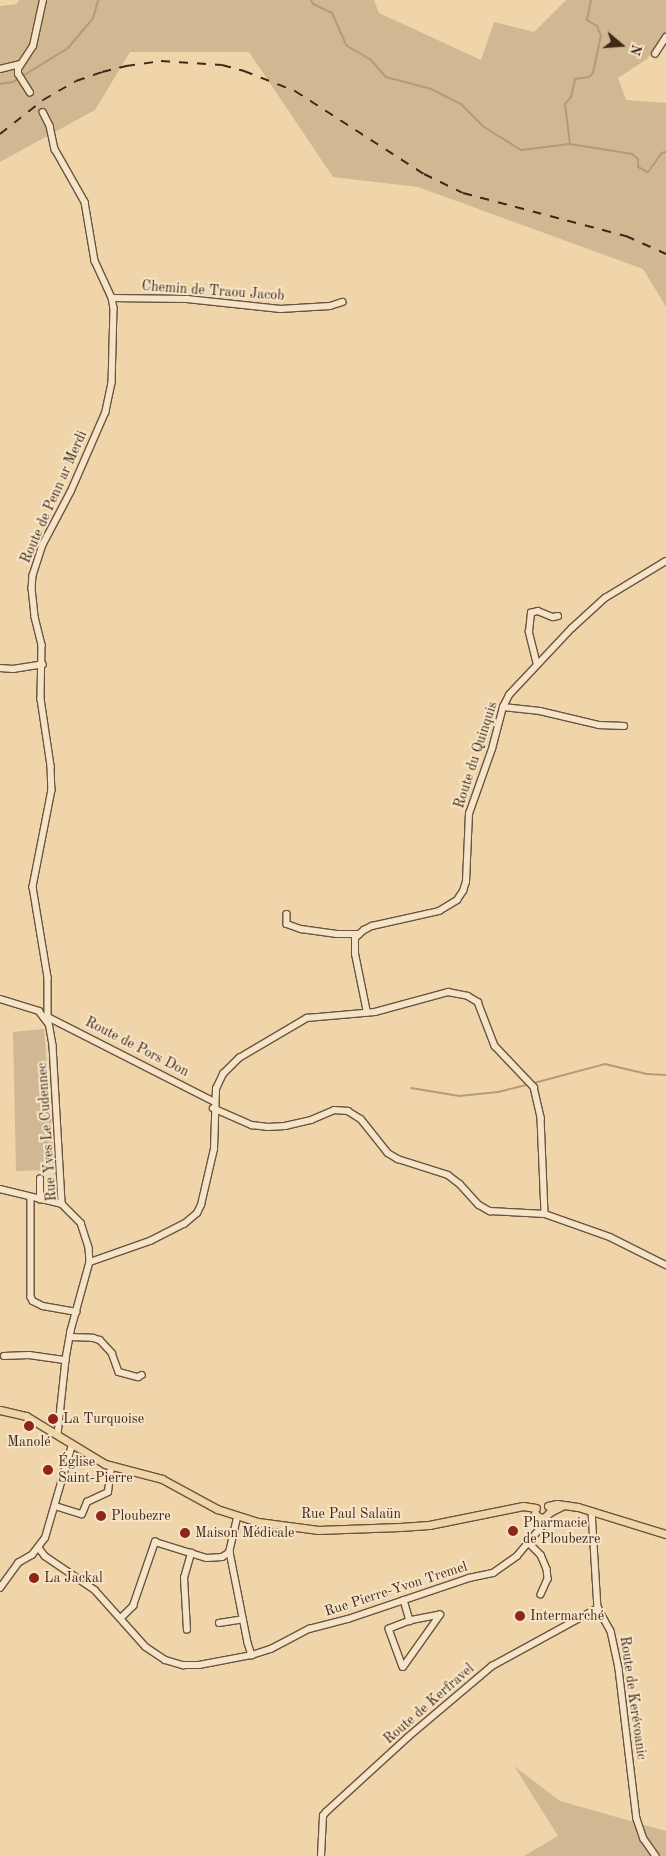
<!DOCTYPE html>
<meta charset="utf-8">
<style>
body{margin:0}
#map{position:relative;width:666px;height:1856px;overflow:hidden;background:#f0d5ab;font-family:"Old Standard TT",serif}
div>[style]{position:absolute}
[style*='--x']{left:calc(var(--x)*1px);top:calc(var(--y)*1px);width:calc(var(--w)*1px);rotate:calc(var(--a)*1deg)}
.green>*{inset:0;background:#d2b892}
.stream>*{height:2px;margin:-1px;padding:0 1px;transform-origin:1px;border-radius:1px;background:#b49a79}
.minor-tunnel>*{height:5.5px;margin-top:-2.75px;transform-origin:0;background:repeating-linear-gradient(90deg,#cdb28e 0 5.5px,transparent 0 8.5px)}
.roads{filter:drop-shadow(1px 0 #6c533e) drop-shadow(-1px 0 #6c533e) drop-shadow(0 1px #6c533e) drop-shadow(0 -1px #6c533e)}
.minor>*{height:5.5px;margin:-2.75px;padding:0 2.75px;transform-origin:2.75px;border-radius:2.75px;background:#f5e4c8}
.major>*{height:7px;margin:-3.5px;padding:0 3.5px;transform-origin:3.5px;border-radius:3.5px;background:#f0d5ab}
.rail>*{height:2px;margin-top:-1px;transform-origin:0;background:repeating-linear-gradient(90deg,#402819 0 9px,transparent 0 18px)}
.dots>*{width:14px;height:14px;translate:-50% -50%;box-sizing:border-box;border:2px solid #f5e4c8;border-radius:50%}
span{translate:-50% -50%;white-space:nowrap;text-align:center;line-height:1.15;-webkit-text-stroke:4px #f5e4c8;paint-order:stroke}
.street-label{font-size:14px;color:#402819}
.poi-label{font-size:14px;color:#402819}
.left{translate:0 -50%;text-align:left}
.north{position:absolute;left:596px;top:20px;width:50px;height:50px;-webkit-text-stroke:4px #f5e4c8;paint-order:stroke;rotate:108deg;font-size:14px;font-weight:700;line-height:20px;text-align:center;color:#402819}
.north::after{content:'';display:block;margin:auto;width:18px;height:22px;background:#402819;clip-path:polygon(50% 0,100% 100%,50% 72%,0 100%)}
</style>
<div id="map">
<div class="green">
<div style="clip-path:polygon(19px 0,374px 0,379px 13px,481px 60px,494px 22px,534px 32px,566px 0,666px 0,666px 32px,647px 59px,618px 78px,626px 100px,666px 103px,666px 307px,643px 269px,418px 187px,333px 177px,249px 52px,130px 52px,95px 110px,0 162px,0 6px,17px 4px)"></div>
<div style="clip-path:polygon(44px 1029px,55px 1170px,16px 1171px,13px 1032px)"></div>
<div style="clip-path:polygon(514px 1766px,560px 1801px,666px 1831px,666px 1856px,524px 1856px,558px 1836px)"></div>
</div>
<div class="stream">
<div style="--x:311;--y:0;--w:4;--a:63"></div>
<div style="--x:313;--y:4;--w:21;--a:25"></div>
<div style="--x:332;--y:13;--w:36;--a:66"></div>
<div style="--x:347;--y:46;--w:28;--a:30"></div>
<div style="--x:371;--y:60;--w:23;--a:49"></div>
<div style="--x:386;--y:77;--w:47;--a:14.9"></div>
<div style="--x:431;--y:89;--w:34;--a:27"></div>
<div style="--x:461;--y:104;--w:33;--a:45"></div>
<div style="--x:484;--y:127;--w:44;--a:31.9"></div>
<div style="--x:521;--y:150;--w:49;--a:-7"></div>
<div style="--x:570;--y:144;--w:63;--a:9.2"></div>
<div style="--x:632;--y:154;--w:8;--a:40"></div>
<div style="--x:638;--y:159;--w:8;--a:90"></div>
<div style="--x:638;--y:167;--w:11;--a:27"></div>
<div style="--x:648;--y:172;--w:24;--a:-54"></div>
<div style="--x:662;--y:153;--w:4;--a:-14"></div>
<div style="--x:0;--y:84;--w:13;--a:-9"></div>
<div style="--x:13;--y:82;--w:65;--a:-31.7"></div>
<div style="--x:68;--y:48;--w:39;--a:-50"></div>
<div style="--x:93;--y:18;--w:19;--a:-74"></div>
<div style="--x:570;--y:144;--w:40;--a:-97.1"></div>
<div style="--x:565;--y:104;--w:9;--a:-49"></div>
<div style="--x:571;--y:97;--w:18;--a:-77"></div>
<div style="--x:575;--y:79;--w:14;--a:-8"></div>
<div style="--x:589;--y:77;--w:6;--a:-45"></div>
<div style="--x:593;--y:73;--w:38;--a:-78"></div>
<div style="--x:601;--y:36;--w:11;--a:-112"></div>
<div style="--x:597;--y:26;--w:12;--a:-149"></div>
<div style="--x:587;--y:20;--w:20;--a:-79"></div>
<div style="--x:534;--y:1083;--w:73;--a:-15"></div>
<div style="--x:605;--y:1064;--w:43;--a:13.4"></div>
<div style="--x:647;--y:1074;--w:19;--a:3"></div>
<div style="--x:411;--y:1088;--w:49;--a:9.5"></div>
<div style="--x:459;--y:1096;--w:39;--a:-6"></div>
<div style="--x:498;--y:1092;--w:32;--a:-14"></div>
</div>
<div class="minor-tunnel">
<div style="--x:30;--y:93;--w:23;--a:56"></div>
</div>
<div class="roads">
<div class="minor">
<div style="--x:655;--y:54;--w:20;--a:-57"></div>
<div style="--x:0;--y:69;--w:21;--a:-14"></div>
<div style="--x:30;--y:93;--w:22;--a:-122"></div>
<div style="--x:18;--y:74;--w:5;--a:-90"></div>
<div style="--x:18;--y:69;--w:27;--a:-57"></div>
<div style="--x:33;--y:46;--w:47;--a:-77.7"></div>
<div style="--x:43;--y:112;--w:16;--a:63"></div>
<div style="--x:50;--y:126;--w:24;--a:78"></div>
<div style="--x:55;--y:149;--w:61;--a:60.5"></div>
<div style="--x:85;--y:202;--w:60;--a:80.4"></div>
<div style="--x:95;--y:261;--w:41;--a:65.3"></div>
<div style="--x:112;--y:298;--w:10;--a:79"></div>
<div style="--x:114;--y:308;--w:75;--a:91.5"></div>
<div style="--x:112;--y:383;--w:30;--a:102"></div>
<div style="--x:106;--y:412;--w:87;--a:113.6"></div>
<div style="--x:71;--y:492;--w:60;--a:117.8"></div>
<div style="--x:43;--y:545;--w:32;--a:108"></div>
<div style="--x:33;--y:575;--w:13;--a:94"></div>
<div style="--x:32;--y:588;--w:29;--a:84"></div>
<div style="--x:35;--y:617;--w:29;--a:76"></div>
<div style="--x:42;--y:645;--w:54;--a:91.1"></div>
<div style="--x:41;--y:699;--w:68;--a:81.5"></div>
<div style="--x:51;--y:766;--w:24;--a:88"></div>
<div style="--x:52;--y:790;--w:99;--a:101.1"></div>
<div style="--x:33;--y:887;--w:92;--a:80.6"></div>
<div style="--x:48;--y:978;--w:39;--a:90"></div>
<div style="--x:48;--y:1017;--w:29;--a:80"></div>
<div style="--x:53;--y:1046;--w:158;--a:86.7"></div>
<div style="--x:112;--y:298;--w:75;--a:0.8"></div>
<div style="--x:187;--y:299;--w:94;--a:6.1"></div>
<div style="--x:280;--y:309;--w:50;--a:-3.4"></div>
<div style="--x:330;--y:306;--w:13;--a:-18"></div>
<div style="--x:537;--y:665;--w:34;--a:-104"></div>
<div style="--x:529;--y:632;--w:19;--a:-84"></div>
<div style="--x:531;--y:613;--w:7;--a:-16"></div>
<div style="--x:538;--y:611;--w:16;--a:22"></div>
<div style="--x:553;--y:617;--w:5;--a:-11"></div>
<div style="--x:0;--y:668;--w:13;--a:4"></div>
<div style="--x:13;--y:669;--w:30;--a:-9"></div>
<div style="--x:503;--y:707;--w:37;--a:6"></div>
<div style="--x:540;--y:711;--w:61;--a:13.3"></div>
<div style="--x:599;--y:725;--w:25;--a:2"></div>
<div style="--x:287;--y:914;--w:10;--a:90"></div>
<div style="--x:287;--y:924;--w:15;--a:20"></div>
<div style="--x:301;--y:929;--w:36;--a:8"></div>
<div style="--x:337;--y:934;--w:22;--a:0"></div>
<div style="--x:0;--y:999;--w:41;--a:17.1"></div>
<div style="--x:39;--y:1011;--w:15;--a:53"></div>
<div style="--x:367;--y:1013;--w:60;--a:-101.5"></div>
<div style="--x:355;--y:954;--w:16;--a:-90"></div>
<div style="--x:355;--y:938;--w:12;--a:-42"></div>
<div style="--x:364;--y:930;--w:9;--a:-27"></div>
<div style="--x:372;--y:926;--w:69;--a:-12.6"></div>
<div style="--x:439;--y:911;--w:21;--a:-31"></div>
<div style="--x:457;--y:900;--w:11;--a:-56"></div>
<div style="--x:463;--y:891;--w:9;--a:-72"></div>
<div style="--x:466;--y:882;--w:68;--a:-87.5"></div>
<div style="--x:469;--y:814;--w:69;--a:-70.5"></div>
<div style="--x:492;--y:749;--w:43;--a:-75.3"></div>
<div style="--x:503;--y:707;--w:13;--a:-63"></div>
<div style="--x:509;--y:695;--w:92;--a:-46.8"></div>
<div style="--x:572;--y:628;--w:45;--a:-42.3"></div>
<div style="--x:605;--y:598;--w:71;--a:-31.2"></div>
<div style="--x:48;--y:1017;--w:185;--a:27"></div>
<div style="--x:213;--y:1108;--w:43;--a:23.6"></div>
<div style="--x:252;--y:1125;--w:16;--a:7"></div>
<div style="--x:268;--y:1127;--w:17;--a:-3"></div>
<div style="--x:285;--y:1126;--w:27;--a:-13"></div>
<div style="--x:311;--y:1120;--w:25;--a:-23"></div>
<div style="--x:334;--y:1110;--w:14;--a:4"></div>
<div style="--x:348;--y:1111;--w:15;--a:32"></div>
<div style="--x:361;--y:1119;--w:43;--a:51.5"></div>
<div style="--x:388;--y:1153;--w:12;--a:31"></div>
<div style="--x:398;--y:1159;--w:52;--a:17.7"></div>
<div style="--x:448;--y:1175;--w:15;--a:37"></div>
<div style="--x:460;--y:1184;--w:28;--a:48"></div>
<div style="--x:479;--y:1205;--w:13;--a:29"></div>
<div style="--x:490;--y:1211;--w:55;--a:3.1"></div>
<div style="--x:545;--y:1214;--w:69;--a:19.5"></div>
<div style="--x:610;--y:1237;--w:63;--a:26.6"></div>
<div style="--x:0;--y:1189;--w:64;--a:13.6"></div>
<div style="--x:62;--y:1204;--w:27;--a:45"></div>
<div style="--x:81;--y:1223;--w:26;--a:72"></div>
<div style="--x:89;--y:1248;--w:14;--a:86"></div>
<div style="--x:90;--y:1262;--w:72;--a:105.4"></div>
<div style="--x:71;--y:1331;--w:29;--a:100"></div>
<div style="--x:66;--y:1360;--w:75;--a:96.1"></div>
<div style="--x:31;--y:1198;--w:99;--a:90"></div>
<div style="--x:31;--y:1297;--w:4;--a:63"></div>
<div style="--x:33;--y:1301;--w:11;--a:27"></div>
<div style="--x:43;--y:1306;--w:34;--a:10"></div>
<div style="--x:40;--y:1200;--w:21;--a:-90"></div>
<div style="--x:90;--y:1262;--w:64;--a:-19.3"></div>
<div style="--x:150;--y:1241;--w:38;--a:-27"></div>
<div style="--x:184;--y:1224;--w:17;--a:-40"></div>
<div style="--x:197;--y:1213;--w:9;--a:-63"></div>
<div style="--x:201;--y:1205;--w:57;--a:-76.9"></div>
<div style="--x:214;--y:1149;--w:60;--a:-88.1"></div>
<div style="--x:216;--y:1089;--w:17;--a:-65"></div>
<div style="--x:223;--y:1074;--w:23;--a:-45"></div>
<div style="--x:239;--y:1058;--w:79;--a:-30.5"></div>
<div style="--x:307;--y:1018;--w:68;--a:-5"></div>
<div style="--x:375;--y:1012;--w:76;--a:-15.3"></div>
<div style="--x:448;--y:992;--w:20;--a:11"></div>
<div style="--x:468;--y:996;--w:12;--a:31"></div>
<div style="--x:478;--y:1002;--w:47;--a:68.9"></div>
<div style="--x:495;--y:1046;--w:57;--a:46.4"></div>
<div style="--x:534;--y:1087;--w:32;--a:77"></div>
<div style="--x:541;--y:1118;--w:96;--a:87.6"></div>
<div style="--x:70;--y:1337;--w:23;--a:2"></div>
<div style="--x:93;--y:1338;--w:7;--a:16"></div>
<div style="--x:100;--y:1340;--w:18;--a:47"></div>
<div style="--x:112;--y:1353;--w:20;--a:70"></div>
<div style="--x:119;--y:1372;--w:20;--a:15"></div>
<div style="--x:138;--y:1377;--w:4;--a:-27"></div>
<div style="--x:4;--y:1356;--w:25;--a:-2"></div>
<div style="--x:29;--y:1355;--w:37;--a:8"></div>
<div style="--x:55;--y:1506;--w:28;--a:17"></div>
<div style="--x:82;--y:1514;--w:13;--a:-67"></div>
<div style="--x:87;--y:1502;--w:23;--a:-25"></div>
<div style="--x:108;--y:1492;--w:26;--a:-83"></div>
<div style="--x:592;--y:1511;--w:97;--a:86.5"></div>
<div style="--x:598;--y:1608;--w:26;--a:61"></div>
<div style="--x:611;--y:1631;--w:39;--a:78"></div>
<div style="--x:619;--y:1669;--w:151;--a:83.2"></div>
<div style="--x:637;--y:1819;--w:21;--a:71"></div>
<div style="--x:644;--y:1839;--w:21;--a:55"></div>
<div style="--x:238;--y:1516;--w:37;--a:103"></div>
<div style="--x:230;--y:1552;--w:93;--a:78.8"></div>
<div style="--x:248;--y:1643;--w:13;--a:72"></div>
<div style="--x:529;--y:1543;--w:17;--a:45"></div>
<div style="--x:541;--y:1555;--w:15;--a:67"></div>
<div style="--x:547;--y:1569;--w:10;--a:84"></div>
<div style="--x:548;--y:1579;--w:17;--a:114"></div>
<div style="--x:39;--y:1548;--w:10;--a:53"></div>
<div style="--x:45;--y:1556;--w:60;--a:34.2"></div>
<div style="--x:95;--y:1590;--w:76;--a:48.2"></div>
<div style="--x:146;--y:1647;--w:23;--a:34"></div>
<div style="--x:165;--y:1660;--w:19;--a:16"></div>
<div style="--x:183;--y:1665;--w:16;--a:0"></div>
<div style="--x:199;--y:1665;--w:54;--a:-10.7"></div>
<div style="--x:252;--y:1655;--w:20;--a:-18"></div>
<div style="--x:271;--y:1649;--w:43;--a:-27.8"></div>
<div style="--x:309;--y:1629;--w:40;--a:-14.4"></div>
<div style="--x:348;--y:1619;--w:128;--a:-18.7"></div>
<div style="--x:469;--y:1578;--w:25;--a:-12"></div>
<div style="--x:493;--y:1573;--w:29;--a:-35"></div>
<div style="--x:517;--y:1556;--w:38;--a:-50"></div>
<div style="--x:541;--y:1527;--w:9;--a:-72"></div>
<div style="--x:0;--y:1588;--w:31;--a:-54"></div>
<div style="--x:18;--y:1563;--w:16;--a:-30"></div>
<div style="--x:32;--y:1555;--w:21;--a:-53"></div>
<div style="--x:45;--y:1538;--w:97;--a:-73.8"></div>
<div style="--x:404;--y:1600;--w:22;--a:74"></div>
<div style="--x:410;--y:1621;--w:22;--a:159"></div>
<div style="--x:389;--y:1629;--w:40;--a:69.8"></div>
<div style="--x:403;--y:1667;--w:64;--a:-54.6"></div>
<div style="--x:440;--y:1615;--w:31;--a:169"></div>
<div style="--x:122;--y:1617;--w:16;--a:-45"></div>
<div style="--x:133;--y:1606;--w:68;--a:-71"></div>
<div style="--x:155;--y:1542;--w:54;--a:17.1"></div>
<div style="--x:207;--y:1558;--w:15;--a:-4"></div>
<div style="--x:222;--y:1557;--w:9;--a:-32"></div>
<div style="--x:219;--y:1623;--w:24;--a:-9"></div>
<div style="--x:187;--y:1630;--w:52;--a:-93.3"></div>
<div style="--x:184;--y:1578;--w:26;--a:-74"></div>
<div style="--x:321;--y:1856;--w:40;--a:-87.1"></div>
<div style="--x:323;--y:1816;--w:5;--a:-53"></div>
<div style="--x:326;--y:1812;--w:111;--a:-42.4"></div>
<div style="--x:408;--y:1737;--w:110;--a:-40.2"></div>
<div style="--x:492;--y:1666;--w:121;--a:-28.7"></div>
</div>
<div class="major">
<div style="--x:0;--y:1410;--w:27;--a:13"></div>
<div style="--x:26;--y:1416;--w:92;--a:31.3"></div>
<div style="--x:105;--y:1464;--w:59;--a:14.7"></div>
<div style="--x:162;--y:1479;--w:63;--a:28.6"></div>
<div style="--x:217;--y:1509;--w:43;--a:17.6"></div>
<div style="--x:258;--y:1522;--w:61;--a:7.6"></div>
<div style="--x:318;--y:1530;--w:82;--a:-2.1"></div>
<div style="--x:400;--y:1527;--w:29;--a:-4"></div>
<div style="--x:429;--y:1525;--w:96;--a:-11.4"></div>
<div style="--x:523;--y:1506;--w:13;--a:9"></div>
<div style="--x:548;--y:1506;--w:9;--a:-13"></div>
<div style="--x:557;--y:1504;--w:21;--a:8"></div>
<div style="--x:578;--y:1507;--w:92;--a:17.1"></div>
<div style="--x:535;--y:1513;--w:5;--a:53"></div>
<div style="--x:538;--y:1517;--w:6;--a:9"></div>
<div style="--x:544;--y:1518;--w:8;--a:-45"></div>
<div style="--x:550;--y:1512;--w:13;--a:-27"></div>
</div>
</div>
<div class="rail">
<div style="--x:0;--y:134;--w:55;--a:-38.3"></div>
<div style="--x:43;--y:100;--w:38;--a:-30"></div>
<div style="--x:76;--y:81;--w:28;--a:-19"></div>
<div style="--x:102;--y:72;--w:25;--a:-14"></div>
<div style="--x:126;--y:66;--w:35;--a:-8"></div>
<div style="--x:161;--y:61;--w:61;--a:3.8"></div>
<div style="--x:222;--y:65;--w:23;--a:15"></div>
<div style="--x:244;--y:71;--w:55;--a:21.4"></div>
<div style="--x:295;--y:91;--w:153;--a:32.8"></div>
<div style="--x:424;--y:174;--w:43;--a:26"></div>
<div style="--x:463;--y:193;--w:169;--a:14.8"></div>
<div style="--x:626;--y:236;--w:44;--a:24.2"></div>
</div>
<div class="dots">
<div style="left:53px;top:1419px;background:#8f2418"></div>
<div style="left:29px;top:1426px;background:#8f2418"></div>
<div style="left:48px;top:1470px;background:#8f2418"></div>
<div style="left:101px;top:1516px;background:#8f2418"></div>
<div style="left:513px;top:1531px;background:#8f2418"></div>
<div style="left:185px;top:1533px;background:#8f2418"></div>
<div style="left:34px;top:1578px;background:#8f2418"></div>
<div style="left:520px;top:1616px;background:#8f2418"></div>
</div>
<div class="street-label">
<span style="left:213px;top:291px;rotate:4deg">Chemin de Traou Jacob</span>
<span style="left:54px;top:497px;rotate:-66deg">Route de Penn ar Merdi</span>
<span style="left:476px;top:755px;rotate:-72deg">Route du Quinquis</span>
<span style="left:137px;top:1047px;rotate:27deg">Route de Pors Don</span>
<span style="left:47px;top:1132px;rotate:-94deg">Rue Yves Le Cudennec</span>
<span style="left:351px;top:1514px">Rue Paul Salaün</span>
<span style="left:396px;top:1589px;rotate:-18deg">Rue Pierre-Yvon Tremel</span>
<span style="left:633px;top:1698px;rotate:82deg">Route de Kerévoanic</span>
<span style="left:429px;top:1704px;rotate:-41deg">Route de Kerfravel</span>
</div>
<div class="poi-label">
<span class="left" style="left:63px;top:1419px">La Turquoise</span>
<span style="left:29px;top:1442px">Manolé</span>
<span class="left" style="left:58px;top:1470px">Église<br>Saint-Pierre</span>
<span class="left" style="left:111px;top:1516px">Ploubezre</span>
<span class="left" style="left:523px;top:1531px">Pharmacie<br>de Ploubezre</span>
<span class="left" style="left:195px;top:1533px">Maison Médicale</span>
<span class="left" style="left:44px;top:1578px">La Jackal</span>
<span class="left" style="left:530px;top:1616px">Intermarché</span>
</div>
<div class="north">N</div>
</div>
